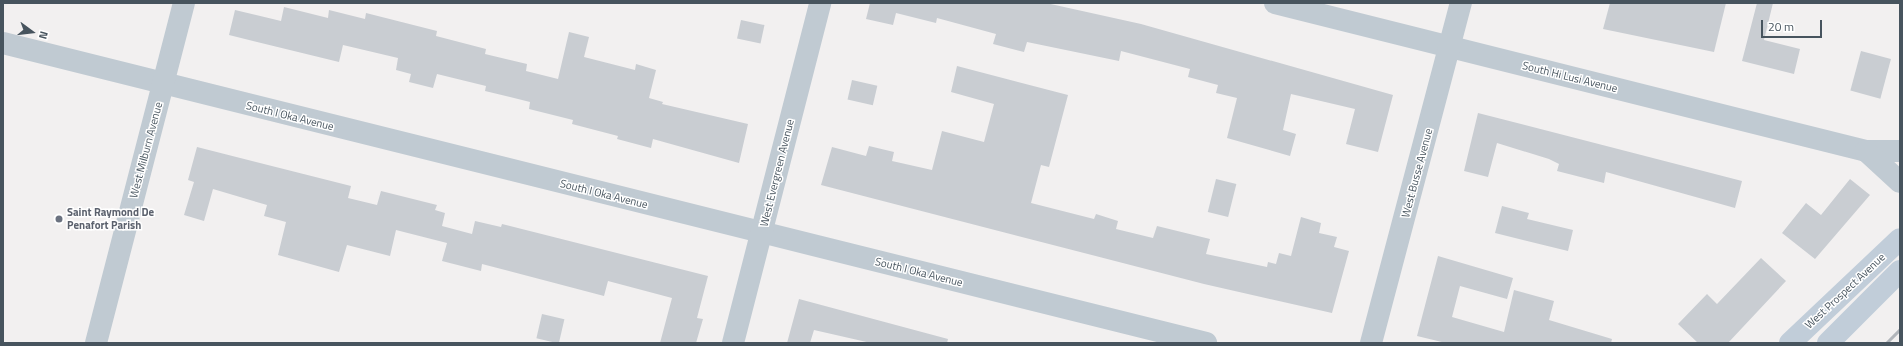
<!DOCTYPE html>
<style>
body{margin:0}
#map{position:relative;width:1903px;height:346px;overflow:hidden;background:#f2f0f0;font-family:"Titillium Web",sans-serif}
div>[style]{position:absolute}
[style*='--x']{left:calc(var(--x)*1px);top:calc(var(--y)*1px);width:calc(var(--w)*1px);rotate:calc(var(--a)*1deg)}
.building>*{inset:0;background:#c9cdd2;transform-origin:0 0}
.street>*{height:22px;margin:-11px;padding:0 11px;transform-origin:11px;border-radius:11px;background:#c0cad2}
.secondary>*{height:22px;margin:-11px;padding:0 11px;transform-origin:11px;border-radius:11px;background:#c1cdd9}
.rail>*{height:3px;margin:-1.5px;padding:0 1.5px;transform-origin:1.5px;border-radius:1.5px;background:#b1b5ba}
.dots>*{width:11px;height:11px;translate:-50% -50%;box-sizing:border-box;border:2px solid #fff;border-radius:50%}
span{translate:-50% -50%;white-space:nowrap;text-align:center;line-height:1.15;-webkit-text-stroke:3px #fff;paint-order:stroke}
.street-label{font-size:11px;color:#47545e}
.worship-label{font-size:11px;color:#5b616d;font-weight:700}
.left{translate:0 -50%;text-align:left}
.frame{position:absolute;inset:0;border:4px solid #47545e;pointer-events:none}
.north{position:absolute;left:12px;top:12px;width:40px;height:40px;-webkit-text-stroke:3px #fff;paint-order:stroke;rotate:105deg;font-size:11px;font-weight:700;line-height:16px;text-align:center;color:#47545e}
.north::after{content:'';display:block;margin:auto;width:14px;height:18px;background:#47545e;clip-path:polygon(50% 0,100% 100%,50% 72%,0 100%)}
.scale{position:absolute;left:1761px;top:20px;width:61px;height:18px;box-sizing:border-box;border:2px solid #47545e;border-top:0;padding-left:5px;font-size:12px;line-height:14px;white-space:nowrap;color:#47545e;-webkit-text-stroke:3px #fff;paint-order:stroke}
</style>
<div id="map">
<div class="building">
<div style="clip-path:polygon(870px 3px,1046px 3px,1141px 24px,1393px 95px,1378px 152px,1346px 144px,1355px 109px,1291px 94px,1283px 130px,1296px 134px,1290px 156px,1227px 138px,1237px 98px,1216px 93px,1218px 85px,1188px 77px,1190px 69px,1121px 51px,1119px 61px,1027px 42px,1024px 52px,993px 44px,996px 34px,937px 18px,936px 23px,896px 13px,893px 25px,866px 19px)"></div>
<div style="clip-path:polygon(1610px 3px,1726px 3px,1714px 52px,1603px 29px)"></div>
<div style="clip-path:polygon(1757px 3px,1773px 3px,1764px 40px,1800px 49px,1794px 74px,1742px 61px)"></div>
<div style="clip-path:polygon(284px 7px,328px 18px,329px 10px,365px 19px,366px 13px,437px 31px,436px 36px,486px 49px,485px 54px,527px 64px,526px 71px,558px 79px,569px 32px,589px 37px,584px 57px,635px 70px,636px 64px,656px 70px,649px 98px,663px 102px,662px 104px,748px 124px,739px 163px,653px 139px,651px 148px,617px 139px,618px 136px,572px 124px,573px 120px,529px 109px,530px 102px,485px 91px,486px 86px,437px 74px,433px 88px,409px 82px,411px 74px,396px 70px,398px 58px,343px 45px,339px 62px,229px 35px,235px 10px,281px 21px)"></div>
<div style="left:741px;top:20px;width:24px;height:19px;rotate:12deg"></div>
<div style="left:1861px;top:51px;width:31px;height:41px;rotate:15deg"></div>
<div style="clip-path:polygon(957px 66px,1068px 95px,1049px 167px,1041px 165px,1031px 203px,1094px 219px,1096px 214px,1118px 221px,1116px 229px,1153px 238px,1157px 226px,1210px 239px,1206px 254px,1267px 267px,1268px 262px,1276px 264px,1279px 253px,1291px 256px,1301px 217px,1321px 223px,1319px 233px,1337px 237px,1334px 247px,1349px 251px,1332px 313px,1204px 284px,821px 185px,832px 147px,866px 156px,869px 146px,894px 152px,892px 161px,932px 170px,942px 131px,984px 142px,994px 104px,951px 92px)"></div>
<div style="left:852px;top:80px;width:26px;height:20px;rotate:13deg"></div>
<div style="clip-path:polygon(1478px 113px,1742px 181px,1735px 208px,1606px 172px,1604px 183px,1557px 171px,1559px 164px,1549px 159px,1497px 143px,1488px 177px,1464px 171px)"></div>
<div style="clip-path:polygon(197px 147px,351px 186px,348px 198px,377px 205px,381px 191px,437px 205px,435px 210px,445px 213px,442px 226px,472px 234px,475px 221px,501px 227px,502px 224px,708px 276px,697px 318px,703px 319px,696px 343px,660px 343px,672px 298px,608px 281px,604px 296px,482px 264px,481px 271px,442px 261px,447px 243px,396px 230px,390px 256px,347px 245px,339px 272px,278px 255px,286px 222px,264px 216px,267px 205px,213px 189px,204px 221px,184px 215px,194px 182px,188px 180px)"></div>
<div style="left:1216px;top:179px;width:21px;height:34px;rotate:14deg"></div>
<div style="clip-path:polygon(1850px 179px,1870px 195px,1815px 259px,1782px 233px,1806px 203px,1821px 215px)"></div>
<div style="clip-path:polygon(1502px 206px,1529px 213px,1527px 219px,1573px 230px,1568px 251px,1495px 233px)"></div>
<div style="clip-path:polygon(1438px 256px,1513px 278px,1507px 299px,1460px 286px,1452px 317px,1504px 332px,1514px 290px,1554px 301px,1549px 320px,1612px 339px,1611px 343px,1446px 343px,1417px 336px)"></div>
<div style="clip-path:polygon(1761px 258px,1786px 281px,1728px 343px,1698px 343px,1678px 324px,1707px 294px,1717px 304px)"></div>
<div style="clip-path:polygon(799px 299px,948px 339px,947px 343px,871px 343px,814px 330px,810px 343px,787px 343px)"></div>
<div style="left:542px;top:314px;width:23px;height:25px;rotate:13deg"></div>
</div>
<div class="street">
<div style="--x:1275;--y:3;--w:609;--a:14.06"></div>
<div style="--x:1866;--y:151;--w:34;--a:0"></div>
<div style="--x:3;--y:43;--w:1240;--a:14"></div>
<div style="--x:1866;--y:151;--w:46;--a:42.4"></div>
<div style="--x:96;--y:343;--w:351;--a:-75.5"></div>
<div style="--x:733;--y:343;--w:351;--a:-75.6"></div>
<div style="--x:1371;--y:343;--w:352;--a:-75.2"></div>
</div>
<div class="secondary">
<div style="--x:1790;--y:343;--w:151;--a:-43.4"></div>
<div style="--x:1828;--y:343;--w:102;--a:-45"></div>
</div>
<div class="rail">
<div style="--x:1886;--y:343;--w:20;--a:-45"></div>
</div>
<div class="dots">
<div style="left:59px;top:219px;background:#6b7280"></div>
</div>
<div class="street-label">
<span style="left:1570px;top:77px;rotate:14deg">South Hi Lusi Avenue</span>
<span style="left:290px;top:116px;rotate:14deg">South I Oka Avenue</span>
<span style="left:146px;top:150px;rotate:-75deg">West Milburn Avenue</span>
<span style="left:777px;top:173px;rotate:-76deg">West Evergreen Avenue</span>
<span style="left:1417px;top:173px;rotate:-75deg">West Busse Avenue</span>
<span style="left:604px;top:194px;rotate:14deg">South I Oka Avenue</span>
<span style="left:919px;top:272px;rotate:14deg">South I Oka Avenue</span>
<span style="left:1845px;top:291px;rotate:-43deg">West Prospect Avenue</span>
</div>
<div class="worship-label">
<span class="left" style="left:67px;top:219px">Saint Raymond De<br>Penafort Parish</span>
</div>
<div class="frame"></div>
<div class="north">N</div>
<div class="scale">20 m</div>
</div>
